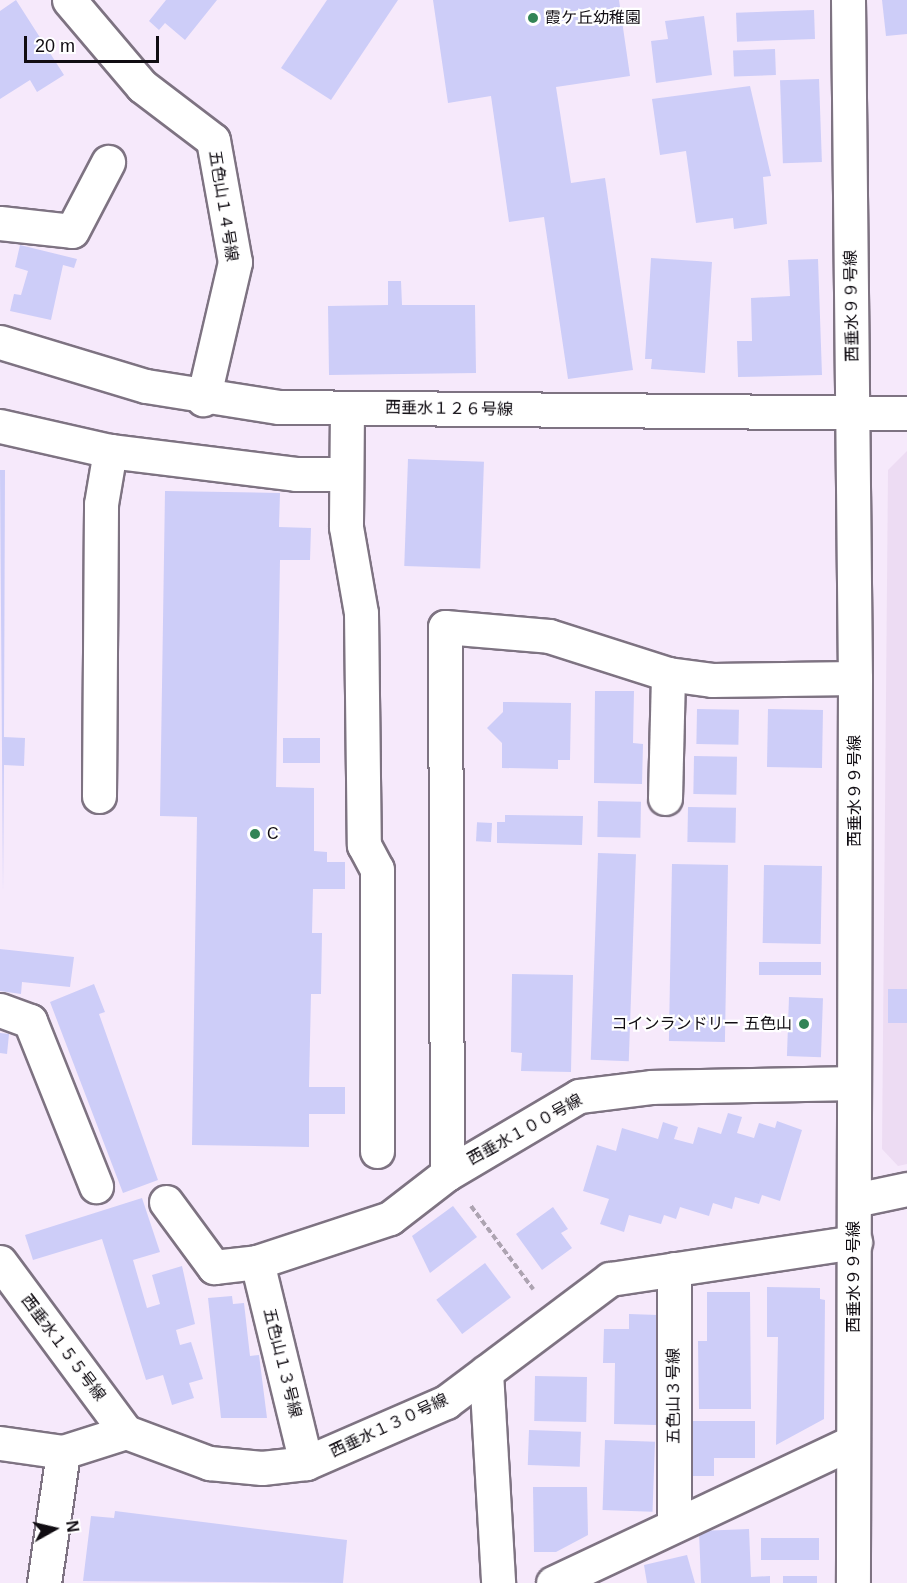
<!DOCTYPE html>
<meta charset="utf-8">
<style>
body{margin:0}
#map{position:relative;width:907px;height:1583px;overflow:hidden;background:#f6e9fb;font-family:Helvetica,"Noto Sans JP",sans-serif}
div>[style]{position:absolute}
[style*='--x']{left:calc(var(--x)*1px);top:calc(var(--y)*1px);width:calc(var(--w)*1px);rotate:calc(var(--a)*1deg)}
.built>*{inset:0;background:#eddcf3}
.building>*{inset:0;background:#cdcdf8;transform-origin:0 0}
.path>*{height:4px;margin-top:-2px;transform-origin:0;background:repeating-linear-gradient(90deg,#ada3b1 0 6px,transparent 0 9px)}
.roads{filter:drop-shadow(2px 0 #7e7382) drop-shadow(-2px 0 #7e7382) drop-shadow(0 2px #7e7382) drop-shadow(0 -2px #7e7382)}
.minor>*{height:33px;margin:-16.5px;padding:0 16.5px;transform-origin:16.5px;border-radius:16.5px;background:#fff}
.dots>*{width:16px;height:16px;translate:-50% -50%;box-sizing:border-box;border:3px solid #fff;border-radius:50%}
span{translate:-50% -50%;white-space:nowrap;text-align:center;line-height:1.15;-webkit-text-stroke:4.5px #fff;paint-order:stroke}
.poi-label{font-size:16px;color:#100c12}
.left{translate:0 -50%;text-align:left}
.right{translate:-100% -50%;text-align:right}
.street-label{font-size:16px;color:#100c12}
.north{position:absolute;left:24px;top:1499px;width:60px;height:60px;-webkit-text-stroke:4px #fff;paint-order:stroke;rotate:82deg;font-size:16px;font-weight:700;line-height:24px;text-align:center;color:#100c12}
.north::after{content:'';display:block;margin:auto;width:21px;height:27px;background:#100c12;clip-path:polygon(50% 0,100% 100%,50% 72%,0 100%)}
.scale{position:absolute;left:24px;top:36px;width:135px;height:27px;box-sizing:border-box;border:3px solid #100c12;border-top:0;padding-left:8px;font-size:18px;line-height:21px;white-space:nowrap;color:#100c12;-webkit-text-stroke:4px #fff;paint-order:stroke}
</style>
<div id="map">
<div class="built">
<div style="clip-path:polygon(907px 451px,907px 1164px,898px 1166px,882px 1149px,888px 470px)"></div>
</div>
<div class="building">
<div style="clip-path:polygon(16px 0,64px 75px,37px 92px,30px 80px,0 99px,0 11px)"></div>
<div style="clip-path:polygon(166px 0,217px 0,185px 40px,165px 23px,159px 30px,149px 21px)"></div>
<div style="clip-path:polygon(327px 0,398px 0,331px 100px,281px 68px)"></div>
<div style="clip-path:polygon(433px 0,619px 0,630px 76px,556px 87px,571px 183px,605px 178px,633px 370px,568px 379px,544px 217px,509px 222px,491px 96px,448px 103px)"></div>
<div style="clip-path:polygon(882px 0,907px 0,907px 34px,886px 36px)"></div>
<div style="left:814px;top:10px;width:29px;height:78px;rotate:88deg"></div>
<div style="clip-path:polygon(704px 16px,712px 75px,656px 83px,651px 41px,668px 39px,665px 21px)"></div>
<div style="left:775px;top:49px;width:26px;height:42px;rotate:88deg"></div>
<div style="left:819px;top:79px;width:83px;height:39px;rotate:88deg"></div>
<div style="clip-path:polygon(750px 86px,771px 176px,763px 177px,767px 224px,734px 229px,733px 218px,696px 223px,686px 151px,660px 155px,652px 99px)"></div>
<div style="clip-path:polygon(20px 245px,77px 259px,74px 268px,63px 265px,51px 320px,10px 311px,14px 294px,21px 295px,28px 271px,15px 267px)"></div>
<div style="clip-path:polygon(651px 258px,712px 262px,705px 373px,651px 369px,652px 359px,645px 359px)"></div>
<div style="clip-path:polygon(818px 259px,822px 375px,738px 377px,737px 341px,752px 341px,751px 298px,790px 296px,788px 260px)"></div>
<div style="clip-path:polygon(388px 281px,401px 281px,402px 305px,475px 305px,476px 373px,329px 375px,328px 306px,388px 305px)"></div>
<div style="left:408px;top:459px;width:76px;height:107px;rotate:2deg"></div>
<div style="clip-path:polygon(0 470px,5px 470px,4px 737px,25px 738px,24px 766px,4px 765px,3px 893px)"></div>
<div style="clip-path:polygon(165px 491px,280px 493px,279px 527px,311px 528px,310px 560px,280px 560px,276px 787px,314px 788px,314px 851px,327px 852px,327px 862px,345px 862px,345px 889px,313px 889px,312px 933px,322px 933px,321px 994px,311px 994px,309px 1087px,345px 1087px,345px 1114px,309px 1114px,309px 1147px,192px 1145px,197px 817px,160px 816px)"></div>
<div style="clip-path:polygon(595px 691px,634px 691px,633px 743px,643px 744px,642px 784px,594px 783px)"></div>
<div style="clip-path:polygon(503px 702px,571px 703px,570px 760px,558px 760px,558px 769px,502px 768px,502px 743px,487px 728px,503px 712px)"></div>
<div style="left:697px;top:709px;width:42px;height:35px;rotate:1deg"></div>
<div style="left:768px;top:709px;width:55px;height:58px;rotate:1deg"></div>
<div style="left:320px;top:738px;width:25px;height:37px;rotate:90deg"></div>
<div style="left:694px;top:756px;width:43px;height:38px;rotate:1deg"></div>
<div style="left:598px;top:801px;width:43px;height:36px;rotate:1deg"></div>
<div style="left:688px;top:807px;width:48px;height:35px;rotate:1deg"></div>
<div style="clip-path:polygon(505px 815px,583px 816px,582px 845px,497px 843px,497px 822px,505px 822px)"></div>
<div style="left:492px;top:823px;width:19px;height:15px;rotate:93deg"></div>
<div style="left:598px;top:853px;width:38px;height:207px;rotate:2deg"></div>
<div style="left:672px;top:864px;width:56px;height:177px;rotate:1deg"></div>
<div style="left:764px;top:865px;width:58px;height:78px;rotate:1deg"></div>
<div style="clip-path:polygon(0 949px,74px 957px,70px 987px,22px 982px,21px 994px,0 991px)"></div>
<div style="left:759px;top:962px;width:62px;height:13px"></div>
<div style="clip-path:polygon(512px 974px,573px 975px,571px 1072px,521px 1071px,522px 1053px,511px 1052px)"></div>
<div style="clip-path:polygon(94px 984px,105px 1012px,99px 1014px,158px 1180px,123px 1193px,50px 1002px)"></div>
<div style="left:888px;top:989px;width:19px;height:34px"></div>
<div style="left:789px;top:997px;width:34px;height:59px;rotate:2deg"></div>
<div style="clip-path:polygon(0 1033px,9px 1034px,7px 1054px,0 1053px)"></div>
<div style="clip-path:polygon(728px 1113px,742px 1117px,737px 1133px,754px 1138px,759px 1123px,775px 1128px,777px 1121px,802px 1130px,780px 1201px,762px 1195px,759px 1204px,735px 1197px,732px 1209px,713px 1203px,709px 1216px,680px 1207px,676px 1219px,664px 1215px,661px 1224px,629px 1215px,624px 1232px,600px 1224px,609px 1199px,583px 1191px,597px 1145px,616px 1151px,622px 1128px,658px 1139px,663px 1122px,678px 1127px,674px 1139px,693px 1144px,698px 1127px,721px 1134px)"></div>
<div style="clip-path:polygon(142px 1198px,160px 1252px,133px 1260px,147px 1308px,160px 1304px,152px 1275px,182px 1266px,195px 1324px,176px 1330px,180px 1345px,191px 1342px,203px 1379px,189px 1383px,194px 1398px,172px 1405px,163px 1375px,146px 1380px,102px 1239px,33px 1260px,25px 1235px)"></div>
<div style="clip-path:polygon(453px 1206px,477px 1237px,430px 1273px,412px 1236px)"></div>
<div style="clip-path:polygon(553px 1207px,568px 1229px,561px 1233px,572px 1248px,542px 1270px,516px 1234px)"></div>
<div style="left:485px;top:1263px;width:43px;height:61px;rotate:53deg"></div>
<div style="clip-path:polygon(767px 1287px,820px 1288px,820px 1299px,825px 1300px,824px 1419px,776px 1445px,778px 1337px,767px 1337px)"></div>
<div style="clip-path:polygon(707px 1292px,750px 1292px,751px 1409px,699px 1409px,698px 1341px,707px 1341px)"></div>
<div style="clip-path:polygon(232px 1296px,233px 1304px,244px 1303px,250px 1356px,259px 1355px,267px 1418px,221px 1418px,208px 1298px)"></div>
<div style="clip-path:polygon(629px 1314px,658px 1315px,656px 1425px,614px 1424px,615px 1363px,603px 1363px,604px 1329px,629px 1329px)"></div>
<div style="left:535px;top:1376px;width:52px;height:45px;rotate:1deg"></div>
<div style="clip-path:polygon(693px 1421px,755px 1421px,755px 1458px,714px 1458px,714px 1476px,693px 1476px)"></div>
<div style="left:529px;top:1430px;width:52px;height:35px;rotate:2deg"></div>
<div style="left:605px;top:1440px;width:50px;height:70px;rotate:2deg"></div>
<div style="clip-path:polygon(533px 1487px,587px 1487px,588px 1535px,556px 1552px,534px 1552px)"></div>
<div style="clip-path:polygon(115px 1511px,347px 1540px,343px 1583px,83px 1581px,91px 1516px,114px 1518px)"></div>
<div style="clip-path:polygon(749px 1529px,751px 1577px,770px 1576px,770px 1583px,701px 1583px,699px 1531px)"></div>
<div style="left:819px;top:1538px;width:22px;height:58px;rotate:90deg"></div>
<div style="clip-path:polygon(687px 1555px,695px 1583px,647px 1583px,644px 1565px)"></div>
<div style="left:783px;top:1576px;width:34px;height:7px"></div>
</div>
<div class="path">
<div style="--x:471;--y:1206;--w:104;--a:53.2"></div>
</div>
<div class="roads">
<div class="minor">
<div style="--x:69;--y:0;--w:113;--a:49.7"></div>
<div style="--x:142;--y:86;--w:89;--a:37.3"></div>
<div style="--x:213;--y:140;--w:124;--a:79.8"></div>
<div style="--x:235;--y:262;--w:141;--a:103.1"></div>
<div style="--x:848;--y:0;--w:678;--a:89.41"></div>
<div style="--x:855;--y:678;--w:905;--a:90.13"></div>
<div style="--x:0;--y:223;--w:72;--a:6.3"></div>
<div style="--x:72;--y:231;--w:78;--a:-62.4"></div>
<div style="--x:0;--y:342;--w:152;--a:16.8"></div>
<div style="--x:146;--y:386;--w:135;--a:9"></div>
<div style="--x:279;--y:407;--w:628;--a:0.55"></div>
<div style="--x:347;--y:408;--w:119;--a:90.5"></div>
<div style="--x:346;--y:527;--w:87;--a:80.1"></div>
<div style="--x:361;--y:613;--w:232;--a:89.3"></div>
<div style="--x:364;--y:845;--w:27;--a:62"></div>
<div style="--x:377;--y:869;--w:282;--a:90"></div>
<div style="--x:0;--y:426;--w:113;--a:12.8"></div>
<div style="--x:110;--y:451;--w:187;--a:7"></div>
<div style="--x:296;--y:474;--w:49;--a:0"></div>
<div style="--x:99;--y:796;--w:292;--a:-89.6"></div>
<div style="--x:101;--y:504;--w:54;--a:-80.4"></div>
<div style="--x:665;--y:798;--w:124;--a:-88.6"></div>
<div style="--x:0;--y:1010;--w:32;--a:20"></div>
<div style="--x:30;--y:1021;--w:178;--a:68.2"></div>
<div style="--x:447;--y:1174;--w:547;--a:-90.21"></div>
<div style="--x:445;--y:627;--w:104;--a:4.9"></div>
<div style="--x:549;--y:636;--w:125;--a:17.7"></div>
<div style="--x:668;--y:674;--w:44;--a:7.8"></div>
<div style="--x:712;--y:680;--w:143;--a:-0.8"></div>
<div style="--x:855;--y:1200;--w:53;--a:-11.9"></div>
<div style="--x:166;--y:1202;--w:81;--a:53.6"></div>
<div style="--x:214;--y:1267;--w:43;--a:-6.6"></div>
<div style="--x:257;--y:1262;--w:140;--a:-18.3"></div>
<div style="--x:390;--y:1218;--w:72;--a:-37.7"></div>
<div style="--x:447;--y:1174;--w:153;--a:-30.6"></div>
<div style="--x:579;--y:1096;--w:74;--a:-7"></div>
<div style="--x:652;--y:1087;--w:201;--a:-1.1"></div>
<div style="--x:0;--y:1262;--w:212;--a:53.5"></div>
<div style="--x:257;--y:1262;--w:207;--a:76.3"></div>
<div style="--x:486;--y:1372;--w:211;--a:86.7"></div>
<div style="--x:0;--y:1443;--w:64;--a:8.1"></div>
<div style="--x:63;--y:1452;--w:66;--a:-17.6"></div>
<div style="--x:126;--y:1432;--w:89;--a:20.5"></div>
<div style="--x:209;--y:1463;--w:53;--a:5.4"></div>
<div style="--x:262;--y:1468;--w:44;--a:-6.5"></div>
<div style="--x:306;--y:1463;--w:153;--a:-23.5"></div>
<div style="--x:446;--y:1402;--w:205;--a:-36.9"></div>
<div style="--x:610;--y:1279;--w:248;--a:-8.6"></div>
<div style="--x:674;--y:1522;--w:253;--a:-90"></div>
<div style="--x:44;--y:1583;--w:132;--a:-81.7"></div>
<div style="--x:553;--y:1583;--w:331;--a:-25.2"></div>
</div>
</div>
<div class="dots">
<div style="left:533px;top:18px;background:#328456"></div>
<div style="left:255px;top:834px;background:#328456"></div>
<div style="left:804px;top:1024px;background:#328456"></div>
</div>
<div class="poi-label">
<span class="left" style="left:545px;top:18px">霞ケ丘幼稚園</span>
<span class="left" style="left:267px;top:834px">C</span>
<span class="right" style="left:792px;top:1024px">コインランドリー 五色山</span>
</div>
<div class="street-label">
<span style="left:223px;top:206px;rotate:81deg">五色山１４号線</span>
<span style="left:852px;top:306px;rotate:-91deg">西垂水９９号線</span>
<span style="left:449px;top:409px;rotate:1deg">西垂水１２６号線</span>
<span style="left:855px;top:791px;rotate:-90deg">西垂水９９号線</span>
<span style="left:525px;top:1130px;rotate:-29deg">西垂水１００号線</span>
<span style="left:854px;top:1277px;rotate:-90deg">西垂水９９号線</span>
<span style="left:63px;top:1348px;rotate:53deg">西垂水１５５号線</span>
<span style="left:282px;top:1363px;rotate:76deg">五色山１３号線</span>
<span style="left:674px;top:1396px;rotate:-90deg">五色山３号線</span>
<span style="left:389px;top:1426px;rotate:-25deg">西垂水１３０号線</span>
</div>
<div class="north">N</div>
<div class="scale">20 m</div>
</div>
